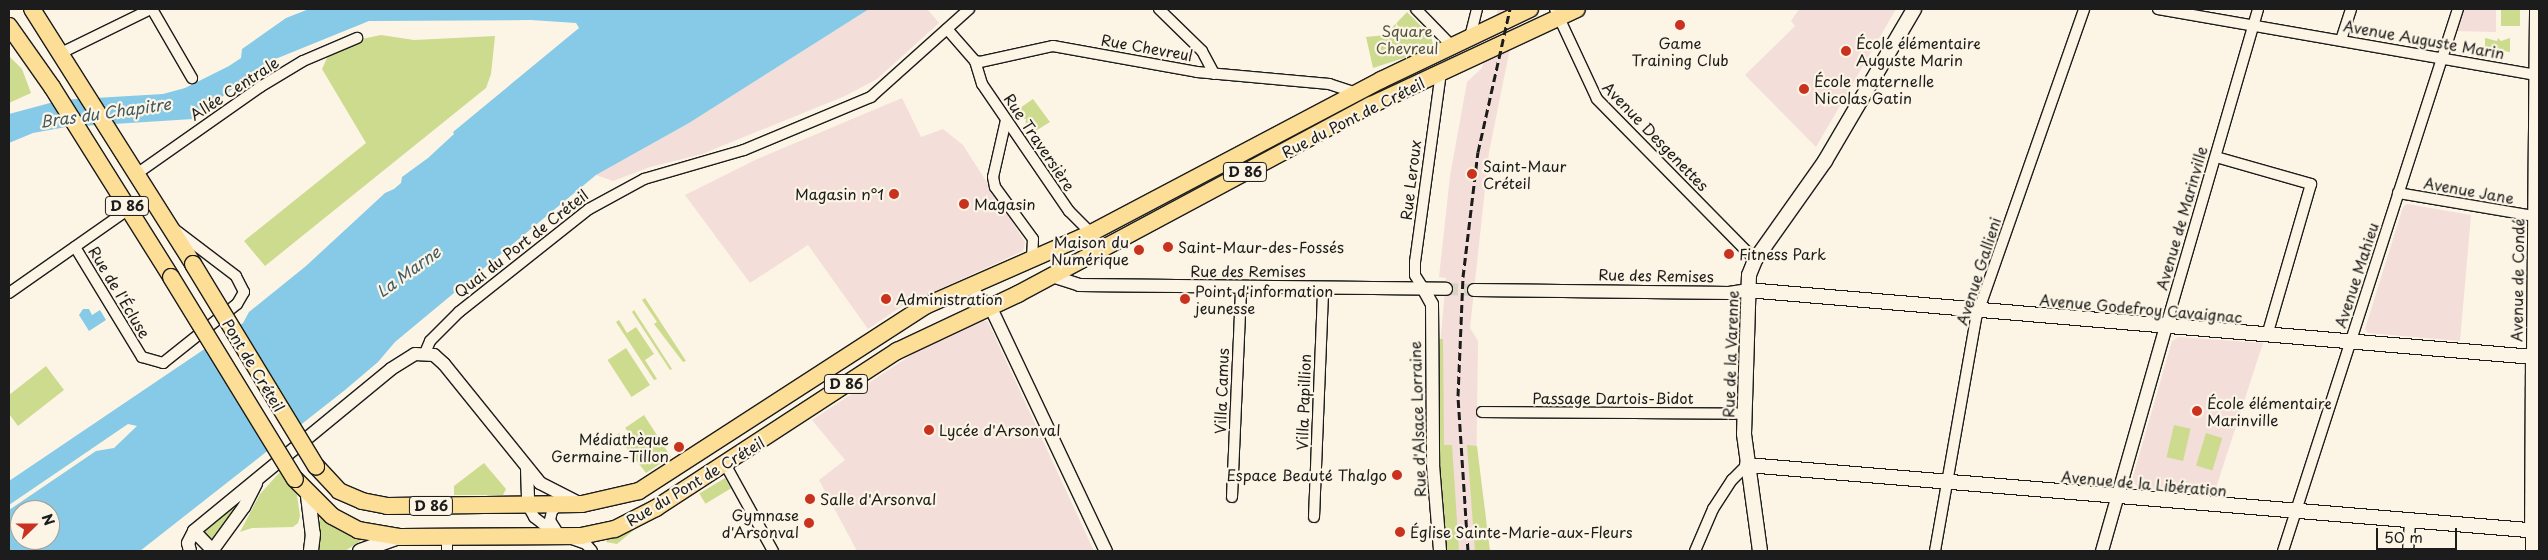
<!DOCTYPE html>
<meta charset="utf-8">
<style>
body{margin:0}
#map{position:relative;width:2548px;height:560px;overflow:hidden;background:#fcf5e5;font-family:"Playpen Sans",sans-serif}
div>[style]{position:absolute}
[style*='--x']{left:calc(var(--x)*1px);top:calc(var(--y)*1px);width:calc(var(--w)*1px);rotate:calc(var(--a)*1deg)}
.built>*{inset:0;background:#f3ded9}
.green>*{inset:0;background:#cddb8f;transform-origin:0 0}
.water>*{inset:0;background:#86cae7}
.pier>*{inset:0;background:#fcf5e5;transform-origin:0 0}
.tertiary-tunnel>*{height:12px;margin-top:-6px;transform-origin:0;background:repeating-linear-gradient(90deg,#dad4c7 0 12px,transparent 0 18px)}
.roads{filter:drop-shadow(1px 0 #1c1c1c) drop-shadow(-1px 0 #1c1c1c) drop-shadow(0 1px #1c1c1c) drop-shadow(0 -1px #1c1c1c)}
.minor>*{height:10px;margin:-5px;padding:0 5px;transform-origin:5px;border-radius:5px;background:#fcf5e5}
.tertiary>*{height:12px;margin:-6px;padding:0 6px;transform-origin:6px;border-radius:6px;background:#fcf5e5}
.secondary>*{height:14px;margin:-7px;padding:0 7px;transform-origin:7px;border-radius:7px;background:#fcf5e5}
.primary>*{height:16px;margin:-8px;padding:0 8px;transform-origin:8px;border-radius:8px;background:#fcde96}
.rail>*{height:3px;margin-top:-1.5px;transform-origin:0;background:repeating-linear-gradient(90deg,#1c1c1c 0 8px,transparent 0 12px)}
.bridges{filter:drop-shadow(1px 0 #1c1c1c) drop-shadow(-1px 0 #1c1c1c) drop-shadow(0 1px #1c1c1c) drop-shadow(0 -1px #1c1c1c)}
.primary-bridge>*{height:16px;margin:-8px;padding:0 8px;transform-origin:8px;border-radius:8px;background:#fcde96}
.dots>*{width:14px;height:14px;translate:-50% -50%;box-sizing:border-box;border:2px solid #fcf5e5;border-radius:50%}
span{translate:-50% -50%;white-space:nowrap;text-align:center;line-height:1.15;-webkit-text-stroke:4.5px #fcf5e5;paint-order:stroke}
.shield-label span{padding:1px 4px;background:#fcf5e5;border:1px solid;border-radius:4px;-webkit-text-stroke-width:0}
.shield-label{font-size:14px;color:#1c1c1c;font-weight:700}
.park-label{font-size:15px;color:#51553e}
.street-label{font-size:15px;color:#1c1c1c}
.poi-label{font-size:15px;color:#1c1c1c}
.left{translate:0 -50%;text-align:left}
.right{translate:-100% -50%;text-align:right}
.water-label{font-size:16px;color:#415963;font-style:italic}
.frame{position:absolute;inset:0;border:10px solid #1c1c1c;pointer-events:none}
.north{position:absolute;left:10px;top:500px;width:50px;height:50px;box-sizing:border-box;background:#fcf5e5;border:1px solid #a29e95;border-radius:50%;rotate:68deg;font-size:14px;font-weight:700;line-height:20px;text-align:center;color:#1c1c1c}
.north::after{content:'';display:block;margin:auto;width:18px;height:22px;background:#c8321e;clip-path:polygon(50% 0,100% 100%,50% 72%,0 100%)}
.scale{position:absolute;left:2376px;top:528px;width:81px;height:22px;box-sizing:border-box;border:2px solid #1c1c1c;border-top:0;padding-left:6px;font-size:15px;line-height:18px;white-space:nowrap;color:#1c1c1c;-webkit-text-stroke:4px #fcf5e5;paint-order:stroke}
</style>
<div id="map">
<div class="built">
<div style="clip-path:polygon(869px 9px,927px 9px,939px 23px,877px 79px,845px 96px,702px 154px,650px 167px,613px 181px,596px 175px,689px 123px)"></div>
<div style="clip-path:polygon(1498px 9px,1518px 9px,1489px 152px,1470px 328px,1478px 341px,1476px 489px,1490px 551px,1446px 551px,1440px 489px,1437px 381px,1446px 278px,1439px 277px,1450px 176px,1467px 82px,1482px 68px)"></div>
<div style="clip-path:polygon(1799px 9px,1896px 9px,1816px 147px,1745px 75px,1795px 26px,1791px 21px)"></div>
<div style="clip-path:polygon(2460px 9px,2496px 9px,2496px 32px,2453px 31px)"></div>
<div style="clip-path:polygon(902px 98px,921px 137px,943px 129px,963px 145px,1025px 242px,1023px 251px,901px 307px,868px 329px,808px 245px,750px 283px,685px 195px,755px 160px)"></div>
<div style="clip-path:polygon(2407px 204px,2471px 215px,2460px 341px,2368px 333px,2365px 329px,2403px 207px)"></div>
<div style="clip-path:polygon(983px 320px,988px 322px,1094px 551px,857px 551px,819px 480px,845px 460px,812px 420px,922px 348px)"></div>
<div style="clip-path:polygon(2179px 337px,2263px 343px,2214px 494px,2138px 488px,2132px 480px,2172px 341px)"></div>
</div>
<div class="green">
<div style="left:2501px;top:9px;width:19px;height:17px"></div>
<div style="clip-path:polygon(1407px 12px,1431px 36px,1433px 44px,1416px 54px,1373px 68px,1366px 37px,1385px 35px)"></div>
<div style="clip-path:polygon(381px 35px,414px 40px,495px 36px,491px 74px,486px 88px,265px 266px,244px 241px,366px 143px,322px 69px,328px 56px,352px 41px)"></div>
<div style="clip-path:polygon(2485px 38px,2497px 41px,2498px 38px,2501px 41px,2510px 38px,2510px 52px,2485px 48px)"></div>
<div style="clip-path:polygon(9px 56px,22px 69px,31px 93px,9px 103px)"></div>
<div style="clip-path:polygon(1033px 99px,1050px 122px,1024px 138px,1026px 119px,1010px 115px)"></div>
<div style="clip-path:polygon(645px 298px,686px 361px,683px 362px,654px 324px,657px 322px,642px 300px)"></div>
<div style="clip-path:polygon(634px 310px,672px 369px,670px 370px,632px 312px)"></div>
<div style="clip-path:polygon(619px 320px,627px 333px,636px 327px,654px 354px,645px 360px,657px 379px,654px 380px,616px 322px)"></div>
<div style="clip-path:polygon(1438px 339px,1443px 339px,1444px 445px,1452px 445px,1459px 551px,1446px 551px,1440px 489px)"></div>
<div style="left:626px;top:348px;width:44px;height:22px;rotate:57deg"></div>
<div style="clip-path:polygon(46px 366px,64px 390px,18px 426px,9px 414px,9px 395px)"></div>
<div style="clip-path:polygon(644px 415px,671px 457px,646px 473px,617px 435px,619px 433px,627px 442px,633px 437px,625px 428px)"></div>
<div style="left:2174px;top:425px;width:17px;height:33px;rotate:13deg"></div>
<div style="left:2206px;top:433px;width:17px;height:34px;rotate:17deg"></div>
<div style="clip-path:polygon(1467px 445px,1477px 446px,1490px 551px,1475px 551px)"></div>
<div style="clip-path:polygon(484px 463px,506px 489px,503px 495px,454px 495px,454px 486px)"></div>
<div style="clip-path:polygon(280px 472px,297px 495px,300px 516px,298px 523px,293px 527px,252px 528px,240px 532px,260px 494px)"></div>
<div style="left:725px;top:478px;width:12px;height:30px;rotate:59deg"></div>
<div style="clip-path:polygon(244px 494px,211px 541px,200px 532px)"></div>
<div style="clip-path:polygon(320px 514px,365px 538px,345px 551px,317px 551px)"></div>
<div style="clip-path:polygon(647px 519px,617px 544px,606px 542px,608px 537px)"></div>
</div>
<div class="water">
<div style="clip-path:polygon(evenodd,309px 9px,869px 9px,689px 123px,596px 175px,395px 342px,378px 362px,345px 390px,140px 551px,9px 551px,9px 510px,96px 451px,114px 448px,137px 426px,128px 424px,9px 505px,9px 481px,243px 323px,249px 312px,306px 266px,385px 193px,394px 189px,401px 183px,402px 177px,428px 158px,454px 134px,453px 132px,579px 28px,576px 23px,531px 20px,369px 21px,268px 62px,193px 119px,66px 127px,33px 133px,9px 143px,9px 114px,61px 100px,163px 94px,185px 88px,229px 66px,241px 58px,242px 49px,286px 18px,309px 9px,20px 510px,50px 510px,50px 540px,20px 540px,20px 510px)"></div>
<div style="clip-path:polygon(83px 309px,89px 309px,92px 315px,100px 310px,106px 320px,89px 331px,79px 315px)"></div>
</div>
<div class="pier">
<div style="left:239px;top:323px;width:122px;height:40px;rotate:59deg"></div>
</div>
<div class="tertiary-tunnel">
<div style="--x:1446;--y:289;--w:28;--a:2"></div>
</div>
<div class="roads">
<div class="minor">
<div style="--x:152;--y:9;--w:80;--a:59.9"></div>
<div style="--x:1159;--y:9;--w:60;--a:44.3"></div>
<div style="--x:1202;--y:51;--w:26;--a:62"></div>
<div style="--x:1416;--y:9;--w:52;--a:45.8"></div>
<div style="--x:1555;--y:9;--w:99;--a:65"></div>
<div style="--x:1597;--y:99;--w:226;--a:45.5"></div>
<div style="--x:2158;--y:9;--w:384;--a:9.9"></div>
<div style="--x:947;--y:29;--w:43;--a:48.8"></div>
<div style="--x:975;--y:61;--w:5;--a:11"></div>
<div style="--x:980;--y:62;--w:75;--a:-12.4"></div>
<div style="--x:1053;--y:46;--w:146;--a:10.2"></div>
<div style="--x:1197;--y:72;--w:133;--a:5.2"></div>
<div style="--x:1329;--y:84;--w:29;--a:18"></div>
<div style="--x:1470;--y:37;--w:29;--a:-76"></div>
<div style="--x:2341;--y:40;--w:33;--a:-72"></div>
<div style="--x:59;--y:54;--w:102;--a:-26.1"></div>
<div style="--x:975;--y:61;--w:24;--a:73"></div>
<div style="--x:982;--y:84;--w:154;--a:55.6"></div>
<div style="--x:1069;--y:211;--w:31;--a:45"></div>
<div style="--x:1006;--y:120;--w:58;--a:102.8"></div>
<div style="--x:993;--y:177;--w:10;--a:79"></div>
<div style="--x:995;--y:187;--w:64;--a:53.8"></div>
<div style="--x:1033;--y:239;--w:20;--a:93"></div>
<div style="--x:2216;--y:157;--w:99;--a:15.9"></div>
<div style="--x:2311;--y:184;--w:157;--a:106.2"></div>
<div style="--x:135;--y:175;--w:153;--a:-35.1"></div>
<div style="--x:260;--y:87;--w:50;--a:-31.2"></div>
<div style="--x:303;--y:61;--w:59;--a:-23.1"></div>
<div style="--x:2398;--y:193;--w:138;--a:9.6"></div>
<div style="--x:75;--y:247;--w:129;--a:58.7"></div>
<div style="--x:142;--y:357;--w:22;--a:16"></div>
<div style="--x:163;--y:363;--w:95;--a:-38.6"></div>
<div style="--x:237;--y:304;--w:14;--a:-60"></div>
<div style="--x:244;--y:292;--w:18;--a:-117"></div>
<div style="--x:236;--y:276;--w:78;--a:-142.8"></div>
<div style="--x:969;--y:286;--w:29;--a:44"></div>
<div style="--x:1423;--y:288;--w:15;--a:-122"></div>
<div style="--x:1415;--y:275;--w:13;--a:-90"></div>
<div style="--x:1415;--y:262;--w:191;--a:-82.2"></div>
<div style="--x:9;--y:293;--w:146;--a:-35"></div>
<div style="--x:2166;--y:326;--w:330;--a:-73.8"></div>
<div style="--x:425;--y:353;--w:13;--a:-67"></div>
<div style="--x:430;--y:341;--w:41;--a:-45"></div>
<div style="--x:459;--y:312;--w:166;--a:-38.4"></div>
<div style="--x:589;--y:209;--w:63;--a:-28.6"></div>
<div style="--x:644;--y:179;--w:104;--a:-16.2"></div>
<div style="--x:744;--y:150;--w:138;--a:-22.7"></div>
<div style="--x:871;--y:97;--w:132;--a:-41.9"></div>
<div style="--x:1482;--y:412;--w:262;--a:0.4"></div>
<div style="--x:725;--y:464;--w:99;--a:61.1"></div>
<div style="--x:1232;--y:497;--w:210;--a:-87.5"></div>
<div style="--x:528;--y:506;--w:13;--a:61"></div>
<div style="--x:534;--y:517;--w:28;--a:38"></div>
<div style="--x:1314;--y:517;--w:229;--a:-87.7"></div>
<div style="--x:558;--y:533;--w:15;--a:-122"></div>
<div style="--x:550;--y:520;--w:9;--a:-77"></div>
<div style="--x:552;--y:511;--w:9;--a:-41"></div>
<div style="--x:572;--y:539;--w:15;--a:20"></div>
<div style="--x:586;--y:544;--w:9;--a:49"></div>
<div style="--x:447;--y:551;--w:14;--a:-90"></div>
<div style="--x:1695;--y:551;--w:46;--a:-66.8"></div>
<div style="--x:1713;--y:509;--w:35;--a:-57"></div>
<div style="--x:1732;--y:480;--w:21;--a:-45"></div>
<div style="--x:1935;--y:551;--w:237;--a:-80"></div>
<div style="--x:1976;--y:318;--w:327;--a:-70.7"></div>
<div style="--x:2283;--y:551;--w:570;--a:-72.11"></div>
<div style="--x:2408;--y:551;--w:29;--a:-86"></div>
</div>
<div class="tertiary">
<div style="--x:1052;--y:276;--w:28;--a:18"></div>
<div style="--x:1079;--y:285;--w:367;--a:0.6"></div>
<div style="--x:1423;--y:288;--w:18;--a:61"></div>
<div style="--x:1432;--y:304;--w:161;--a:89.6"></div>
<div style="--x:1433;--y:465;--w:86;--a:85.3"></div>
<div style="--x:1474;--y:290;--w:255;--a:0.7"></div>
<div style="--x:1729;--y:293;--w:18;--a:-9"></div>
<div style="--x:990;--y:306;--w:271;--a:64.7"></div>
<div style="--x:2533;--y:357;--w:348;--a:-89.5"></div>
<div style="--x:527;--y:469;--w:37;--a:88"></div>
<div style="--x:194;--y:531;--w:28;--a:46"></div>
<div style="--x:190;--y:551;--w:8;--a:-104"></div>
<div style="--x:188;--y:543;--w:13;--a:-63"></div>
<div style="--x:194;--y:531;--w:255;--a:-39.4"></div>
<div style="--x:391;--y:369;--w:28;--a:-32"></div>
<div style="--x:415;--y:354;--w:19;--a:3"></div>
<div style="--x:434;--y:355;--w:13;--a:42"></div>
<div style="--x:444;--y:364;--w:153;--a:51.1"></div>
<div style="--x:540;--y:483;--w:44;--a:27.1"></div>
<div style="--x:212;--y:551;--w:54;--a:-54"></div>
<div style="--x:244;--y:507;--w:27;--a:-63"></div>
<div style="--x:2102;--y:551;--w:234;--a:-74.1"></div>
<div style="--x:2532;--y:551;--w:21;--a:-90"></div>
</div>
<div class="secondary">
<div style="--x:1747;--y:290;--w:789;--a:4.87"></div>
<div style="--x:2533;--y:357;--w:173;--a:90.3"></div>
<div style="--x:1747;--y:465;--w:795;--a:4.76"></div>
<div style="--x:308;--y:496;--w:38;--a:83"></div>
<div style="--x:313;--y:534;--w:17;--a:97"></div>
<div style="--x:360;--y:551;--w:41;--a:-19.7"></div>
<div style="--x:1760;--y:551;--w:118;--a:-97.8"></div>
<div style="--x:1744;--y:434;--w:159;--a:-88.2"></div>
<div style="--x:1749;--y:275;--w:16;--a:-68"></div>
<div style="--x:1755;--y:260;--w:121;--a:-54.7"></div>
<div style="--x:1825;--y:161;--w:176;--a:-59.6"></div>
</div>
<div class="primary">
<div style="--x:32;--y:9;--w:302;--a:57.7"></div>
<div style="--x:9;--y:26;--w:75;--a:54.8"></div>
<div style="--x:52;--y:87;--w:224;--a:57.9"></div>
<div style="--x:316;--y:466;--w:34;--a:47"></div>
<div style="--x:339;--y:491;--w:25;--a:23"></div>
<div style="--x:362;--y:501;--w:25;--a:11"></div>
<div style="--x:387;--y:506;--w:195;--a:-0.6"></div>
<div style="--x:582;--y:504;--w:58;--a:-12.8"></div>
<div style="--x:639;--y:491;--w:341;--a:-32.9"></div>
<div style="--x:925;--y:306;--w:181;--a:-23.7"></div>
<div style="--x:1091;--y:233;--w:328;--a:-27.8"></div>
<div style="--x:1381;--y:80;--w:165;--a:-25.5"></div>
<div style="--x:295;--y:479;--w:52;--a:45"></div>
<div style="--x:332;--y:516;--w:30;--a:28"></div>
<div style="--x:358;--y:530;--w:43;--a:9.5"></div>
<div style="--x:400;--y:537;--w:181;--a:-0.3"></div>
<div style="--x:581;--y:536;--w:35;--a:-12"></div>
<div style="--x:615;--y:529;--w:46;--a:-27.1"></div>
<div style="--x:656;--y:508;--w:288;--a:-33.1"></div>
<div style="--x:897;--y:351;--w:134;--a:-25.2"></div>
<div style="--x:1018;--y:294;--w:400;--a:-28.2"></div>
<div style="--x:1371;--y:105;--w:227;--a:-25"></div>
</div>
</div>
<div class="rail">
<div style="--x:1468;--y:551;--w:155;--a:-93.7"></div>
<div style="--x:1458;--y:396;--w:119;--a:-87.6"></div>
<div style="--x:1463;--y:277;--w:126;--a:-83.2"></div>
<div style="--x:1478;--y:152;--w:147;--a:-77.4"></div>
</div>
<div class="bridges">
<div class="primary-bridge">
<div style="--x:193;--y:264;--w:237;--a:58.7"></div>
<div style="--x:171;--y:277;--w:237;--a:58.5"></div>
</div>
</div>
<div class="dots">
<div style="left:1680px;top:25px;background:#c8321e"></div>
<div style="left:1846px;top:51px;background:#c8321e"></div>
<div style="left:1804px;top:89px;background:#c8321e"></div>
<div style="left:1472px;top:174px;background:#c8321e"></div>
<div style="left:894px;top:194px;background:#c8321e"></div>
<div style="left:964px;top:204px;background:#c8321e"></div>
<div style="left:1168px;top:247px;background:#c8321e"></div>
<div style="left:1139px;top:250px;background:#c8321e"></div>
<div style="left:1729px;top:254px;background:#c8321e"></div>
<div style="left:886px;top:299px;background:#c8321e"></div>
<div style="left:1185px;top:299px;background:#c8321e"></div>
<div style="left:2197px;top:411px;background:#c8321e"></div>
<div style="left:929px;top:430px;background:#c8321e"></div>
<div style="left:679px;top:447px;background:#c8321e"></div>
<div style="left:1397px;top:475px;background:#c8321e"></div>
<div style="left:810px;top:499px;background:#c8321e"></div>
<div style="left:809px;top:523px;background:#c8321e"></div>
<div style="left:1400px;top:532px;background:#c8321e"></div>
</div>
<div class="shield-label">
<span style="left:1245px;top:172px">D 86</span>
<span style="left:127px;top:206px">D 86</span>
<span style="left:846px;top:384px">D 86</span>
<span style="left:431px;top:506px">D 86</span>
</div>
<div class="park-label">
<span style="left:1407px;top:39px">Square<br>Chevreul</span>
</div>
<div class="street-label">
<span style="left:2424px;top:39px;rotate:10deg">Avenue Auguste Marin</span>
<span style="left:1147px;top:47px;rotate:10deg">Rue Chevreul</span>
<span style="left:234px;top:88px;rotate:-33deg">Allée Centrale</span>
<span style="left:1353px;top:117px;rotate:-27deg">Rue du Pont de Créteil</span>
<span style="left:1656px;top:136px;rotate:46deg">Avenue Desgenettes</span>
<span style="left:1040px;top:142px;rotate:56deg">Rue Traversière</span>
<span style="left:1410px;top:180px;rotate:-83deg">Rue Leroux</span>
<span style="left:2469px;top:190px;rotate:10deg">Avenue Jane</span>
<span style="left:2181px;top:218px;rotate:-74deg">Avenue de Marinville</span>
<span style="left:521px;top:243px;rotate:-38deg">Quai du Port de Créteil</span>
<span style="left:1248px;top:271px">Rue des Remises</span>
<span style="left:1978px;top:271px;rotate:-72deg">Avenue Gallieni</span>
<span style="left:1656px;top:275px;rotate:1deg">Rue des Remises</span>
<span style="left:2356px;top:275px;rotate:-72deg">Avenue Mahieu</span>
<span style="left:2517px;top:280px;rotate:-89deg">Avenue de Condé</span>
<span style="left:120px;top:292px;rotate:59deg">Rue de l'Écluse</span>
<span style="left:2141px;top:308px;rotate:5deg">Avenue Godefroy Cavaignac</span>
<span style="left:1730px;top:354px;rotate:-88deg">Rue de la Varenne</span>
<span style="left:254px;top:365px;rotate:59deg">Pont de Créteil</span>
<span style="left:1221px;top:391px;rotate:-88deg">Villa Camus</span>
<span style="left:1613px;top:398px">Passage Dartois-Bidot</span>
<span style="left:1303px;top:402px;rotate:-88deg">Villa Papillion</span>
<span style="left:1417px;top:419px;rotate:-92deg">Rue d'Alsace Lorraine</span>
<span style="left:695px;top:481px;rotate:-31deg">Rue du Pont de Créteil</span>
<span style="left:2144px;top:483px;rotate:5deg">Avenue de la Libération</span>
</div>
<div class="poi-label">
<span style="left:1680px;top:51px">Game<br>Training Club</span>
<span class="left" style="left:1856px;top:51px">École élémentaire<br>Auguste Marin</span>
<span class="left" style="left:1814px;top:89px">École maternelle<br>Nicolas Gatin</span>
<span class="left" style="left:1483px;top:174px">Saint-Maur<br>Créteil</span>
<span class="right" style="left:884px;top:194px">Magasin n°1</span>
<span class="left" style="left:974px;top:204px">Magasin</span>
<span class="right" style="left:1129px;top:250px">Maison du<br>Numérique</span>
<span class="left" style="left:1178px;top:247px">Saint-Maur-des-Fossés</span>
<span class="left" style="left:1739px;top:254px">Fitness Park</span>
<span class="left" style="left:1195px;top:299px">Point d'information<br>jeunesse</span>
<span class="left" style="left:896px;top:299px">Administration</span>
<span class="left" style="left:2207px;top:411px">École élémentaire<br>Marinville</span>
<span class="left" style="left:939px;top:430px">Lycée d'Arsonval</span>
<span class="right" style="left:669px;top:447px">Médiathèque<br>Germaine-Tillon</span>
<span class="right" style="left:1387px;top:475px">Espace Beauté Thalgo</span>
<span class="left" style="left:820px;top:499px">Salle d'Arsonval</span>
<span class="right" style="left:799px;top:523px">Gymnase<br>d'Arsonval</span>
<span class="left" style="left:1410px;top:532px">Église Sainte-Marie-aux-Fleurs</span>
</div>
<div class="water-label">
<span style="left:105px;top:112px;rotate:-8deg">Bras du Chapitre</span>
<span style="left:408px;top:271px;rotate:-36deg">La Marne</span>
</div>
<div class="frame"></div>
<div class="north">N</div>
<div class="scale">50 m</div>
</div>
